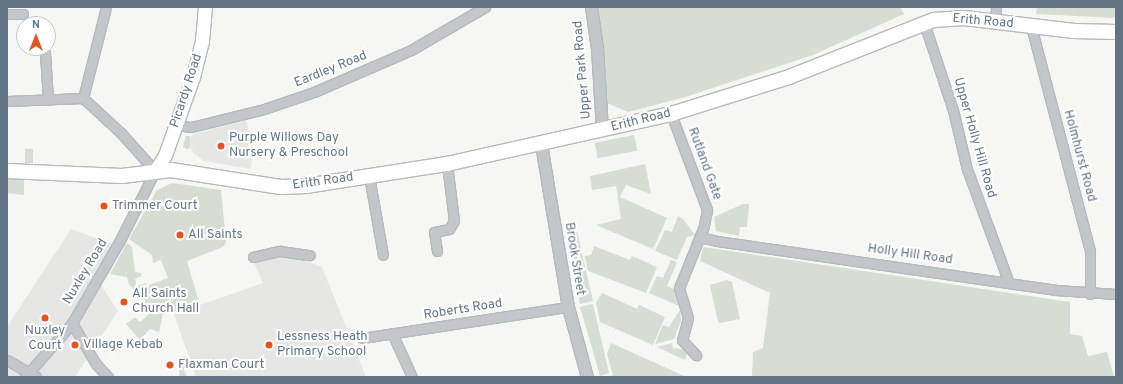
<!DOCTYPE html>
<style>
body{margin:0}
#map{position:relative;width:1123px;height:384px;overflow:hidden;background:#f6f6f2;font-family:Overpass,sans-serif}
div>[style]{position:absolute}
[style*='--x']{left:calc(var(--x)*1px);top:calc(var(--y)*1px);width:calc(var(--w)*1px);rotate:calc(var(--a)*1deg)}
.built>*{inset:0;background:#e6e7e5}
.green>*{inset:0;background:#d6ddd2;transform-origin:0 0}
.roads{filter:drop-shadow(1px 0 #b5babf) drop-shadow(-1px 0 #b5babf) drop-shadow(0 1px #b5babf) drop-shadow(0 -1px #b5babf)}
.minor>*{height:9px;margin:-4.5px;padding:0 4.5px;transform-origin:4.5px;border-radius:4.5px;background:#c3c7ca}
.tertiary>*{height:11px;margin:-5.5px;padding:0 5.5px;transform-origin:5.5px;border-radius:5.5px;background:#c3c7ca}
.secondary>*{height:13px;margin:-6.5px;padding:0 6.5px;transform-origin:6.5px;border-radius:6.5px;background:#fff}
.primary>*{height:14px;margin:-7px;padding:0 7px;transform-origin:7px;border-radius:7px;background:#fff}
.dots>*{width:11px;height:11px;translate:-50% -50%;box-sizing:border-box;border:2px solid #fff;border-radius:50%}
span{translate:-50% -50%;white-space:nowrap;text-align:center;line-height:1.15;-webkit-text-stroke:4px #fff;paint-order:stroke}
.street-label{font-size:13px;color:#637584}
.poi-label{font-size:13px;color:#637584}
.left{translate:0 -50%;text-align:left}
.frame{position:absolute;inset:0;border:8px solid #637584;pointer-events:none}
.north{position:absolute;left:16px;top:16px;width:40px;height:40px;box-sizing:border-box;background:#fff;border:1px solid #c1c8ce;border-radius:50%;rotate:0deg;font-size:11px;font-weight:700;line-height:16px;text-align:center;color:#637584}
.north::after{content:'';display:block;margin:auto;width:14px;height:18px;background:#eb501c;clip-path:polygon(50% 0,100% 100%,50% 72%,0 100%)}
</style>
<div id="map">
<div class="built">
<div style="clip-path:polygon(246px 120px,253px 147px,251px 169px,204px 161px,193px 153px,189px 142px,193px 134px)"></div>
<div style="clip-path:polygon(71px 229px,115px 245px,95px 276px,118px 311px,75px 377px,7px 377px,7px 327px)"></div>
<div style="clip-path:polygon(282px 253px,322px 267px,366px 377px,196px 377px,174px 314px,263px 283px,253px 261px)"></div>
</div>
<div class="green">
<div style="clip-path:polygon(598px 7px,900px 7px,904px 14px,813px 55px,682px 98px,628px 112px,607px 103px,604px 49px)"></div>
<div style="clip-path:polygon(1037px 7px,1116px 7px,1116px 18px,1036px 14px)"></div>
<div style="left:634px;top:135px;width:16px;height:40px;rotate:79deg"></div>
<div style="clip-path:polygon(186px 136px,190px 136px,190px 148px,187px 149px,183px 147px)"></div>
<div style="left:25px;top:149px;width:8px;height:14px"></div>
<div style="clip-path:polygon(645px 164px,651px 194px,626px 185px,620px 197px,667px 218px,653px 249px,596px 225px,621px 219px,616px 186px,592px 190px,590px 176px)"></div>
<div style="clip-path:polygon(7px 178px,24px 179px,24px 195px,7px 193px)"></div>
<div style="clip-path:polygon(172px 183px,221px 190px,226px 242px,223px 247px,187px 261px,199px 302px,182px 310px,163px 313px,159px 332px,150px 329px,140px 340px,126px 324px,135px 317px,140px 322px,149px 314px,147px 306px,129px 284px,127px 277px,110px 274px,127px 243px,132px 247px,135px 272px,141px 273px,141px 276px,135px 279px,137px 286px,146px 283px,147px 286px,168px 278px,161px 260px,153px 263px,152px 255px,129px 239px,157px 190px)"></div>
<div style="clip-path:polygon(743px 204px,749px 204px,747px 227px,740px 227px,739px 236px,716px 231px,714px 217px)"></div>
<div style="clip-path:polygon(678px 216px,683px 219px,695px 235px,687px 237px,677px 260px,655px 251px,665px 230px,672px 232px)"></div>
<div style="clip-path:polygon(577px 232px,593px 301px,580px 304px,568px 233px)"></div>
<div style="clip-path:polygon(594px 246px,630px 260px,632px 256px,657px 267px,646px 293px,588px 271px,585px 256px,591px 255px)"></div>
<div style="clip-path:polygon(703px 247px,1070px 302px,1070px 334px,1082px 336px,1088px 356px,1107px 352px,1114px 377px,752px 377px,753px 352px,763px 348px,770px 293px,700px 261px)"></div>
<div style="clip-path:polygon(671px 260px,677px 262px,667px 286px,674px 289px,679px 306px,649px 293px,657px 276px,663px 278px)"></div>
<div style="clip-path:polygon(727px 280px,732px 282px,740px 319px,720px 323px,718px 322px,710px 285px)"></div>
<div style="clip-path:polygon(602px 293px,637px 309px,639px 305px,665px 317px,653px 345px,600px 322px,596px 303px)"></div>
<div style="clip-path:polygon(593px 304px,609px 373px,600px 376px,580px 307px)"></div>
<div style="clip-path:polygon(680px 310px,681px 321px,674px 339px,655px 344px,663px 325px,669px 327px)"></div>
<div style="clip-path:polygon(611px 343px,673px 371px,686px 377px,606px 377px,613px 375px,607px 354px)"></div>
<div style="clip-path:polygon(672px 343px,673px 348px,688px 350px,685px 360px,657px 347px)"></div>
<div style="clip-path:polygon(184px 355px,188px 365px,184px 369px,187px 377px,179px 377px,180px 362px,184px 361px)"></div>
</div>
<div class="roads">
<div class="minor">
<div style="--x:7;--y:14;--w:16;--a:0"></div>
<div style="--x:995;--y:22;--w:15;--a:-86"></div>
<div style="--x:924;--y:23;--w:92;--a:71.6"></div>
<div style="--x:953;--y:110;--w:61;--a:76.7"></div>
<div style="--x:967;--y:169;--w:121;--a:69.8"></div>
<div style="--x:1031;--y:26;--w:233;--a:75.3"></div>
<div style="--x:1090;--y:251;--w:43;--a:90"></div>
<div style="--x:45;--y:53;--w:47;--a:86.3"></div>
<div style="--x:83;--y:98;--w:94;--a:-75.8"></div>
<div style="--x:7;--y:101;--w:76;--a:-2.3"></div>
<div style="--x:83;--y:98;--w:52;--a:42.6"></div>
<div style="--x:121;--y:133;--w:51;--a:48.2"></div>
<div style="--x:155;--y:171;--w:80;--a:116.9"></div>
<div style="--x:119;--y:242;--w:94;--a:120.1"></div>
<div style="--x:72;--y:323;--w:72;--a:131"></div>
<div style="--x:671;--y:114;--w:103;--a:69.4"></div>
<div style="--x:707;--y:210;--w:16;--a:101"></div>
<div style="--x:704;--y:226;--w:67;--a:112"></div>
<div style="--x:679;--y:288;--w:31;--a:73"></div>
<div style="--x:688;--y:318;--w:23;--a:105"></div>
<div style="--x:682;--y:340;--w:21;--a:47"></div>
<div style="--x:176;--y:125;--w:15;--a:8"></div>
<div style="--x:191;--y:127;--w:72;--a:-13.7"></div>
<div style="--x:261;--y:110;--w:56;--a:-18.8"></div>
<div style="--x:314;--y:92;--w:106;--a:-23.4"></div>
<div style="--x:411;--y:50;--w:86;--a:-30.2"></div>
<div style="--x:369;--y:176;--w:80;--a:80"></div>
<div style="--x:700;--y:237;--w:17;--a:13"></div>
<div style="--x:717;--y:241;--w:343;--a:8.2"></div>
<div style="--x:1056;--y:290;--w:60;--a:3.8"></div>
<div style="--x:437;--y:251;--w:19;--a:-99"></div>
<div style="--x:434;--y:232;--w:15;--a:-11"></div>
<div style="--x:449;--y:229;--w:9;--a:-58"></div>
<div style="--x:454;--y:221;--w:57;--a:-97"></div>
<div style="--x:253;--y:257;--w:28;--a:-13"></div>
<div style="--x:280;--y:251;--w:30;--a:8"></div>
<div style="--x:72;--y:323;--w:48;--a:59.7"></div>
<div style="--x:96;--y:364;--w:18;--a:47"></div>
<div style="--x:392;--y:333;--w:48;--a:65.6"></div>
<div style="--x:362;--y:338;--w:208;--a:-8.6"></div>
<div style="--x:7;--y:360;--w:34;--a:30"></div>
</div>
<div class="tertiary">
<div style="--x:591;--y:7;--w:41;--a:81.7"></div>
<div style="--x:597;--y:48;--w:82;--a:86.5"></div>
<div style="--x:541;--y:144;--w:165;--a:80.6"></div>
<div style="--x:568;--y:307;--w:73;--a:74.8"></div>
</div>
<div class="secondary">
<div style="--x:155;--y:171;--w:19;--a:-58"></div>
<div style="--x:165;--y:155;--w:83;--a:-70.3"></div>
<div style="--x:193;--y:77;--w:37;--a:-76"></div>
<div style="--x:202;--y:41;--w:34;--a:-85"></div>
</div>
<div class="primary">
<div style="--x:7;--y:171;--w:115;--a:2.5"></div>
<div style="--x:122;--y:176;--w:49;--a:-7"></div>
<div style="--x:171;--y:170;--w:111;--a:8.8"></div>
<div style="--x:281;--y:187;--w:25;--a:-2"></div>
<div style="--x:306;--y:186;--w:143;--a:-8.9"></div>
<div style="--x:447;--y:164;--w:230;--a:-12.6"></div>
<div style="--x:671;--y:114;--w:124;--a:-17.4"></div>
<div style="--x:789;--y:77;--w:156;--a:-21.5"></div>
<div style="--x:934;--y:20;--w:30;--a:-4"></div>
<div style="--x:964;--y:18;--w:111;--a:6.7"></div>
<div style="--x:1074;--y:31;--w:42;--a:1.4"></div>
</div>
</div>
<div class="dots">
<div style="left:221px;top:146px;background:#eb501c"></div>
<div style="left:104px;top:206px;background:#eb501c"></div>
<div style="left:180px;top:235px;background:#eb501c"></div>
<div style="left:124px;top:302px;background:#eb501c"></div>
<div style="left:45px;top:318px;background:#eb501c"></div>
<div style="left:75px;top:345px;background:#eb501c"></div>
<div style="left:269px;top:345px;background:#eb501c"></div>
<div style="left:170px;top:365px;background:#eb501c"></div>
</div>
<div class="street-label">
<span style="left:983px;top:22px;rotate:5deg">Erith Road</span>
<span style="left:331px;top:70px;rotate:-22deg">Eardley Road</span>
<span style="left:583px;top:70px;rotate:-95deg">Upper Park Road</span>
<span style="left:187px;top:91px;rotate:-72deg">Picardy Road</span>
<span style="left:641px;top:121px;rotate:-14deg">Erith Road</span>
<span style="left:974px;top:138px;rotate:74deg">Upper Holly Hill Road</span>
<span style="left:1079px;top:156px;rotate:75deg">Holmhurst Road</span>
<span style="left:704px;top:164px;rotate:70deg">Rutland Gate</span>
<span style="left:323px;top:182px;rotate:-8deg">Erith Road</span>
<span style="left:910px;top:255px;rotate:8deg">Holly Hill Road</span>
<span style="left:574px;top:259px;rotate:81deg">Brook Street</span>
<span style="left:86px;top:272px;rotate:-59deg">Nuxley Road</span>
<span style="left:463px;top:310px;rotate:-9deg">Roberts Road</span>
</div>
<div class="poi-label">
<span class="left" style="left:229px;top:146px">Purple Willows Day<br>Nursery &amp; Preschool</span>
<span class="left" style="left:112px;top:206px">Trimmer Court</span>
<span class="left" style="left:188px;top:235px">All Saints</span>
<span class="left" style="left:132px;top:302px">All Saints<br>Church Hall</span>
<span style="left:45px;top:339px">Nuxley<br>Court</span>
<span class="left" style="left:277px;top:345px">Lessness Heath<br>Primary School</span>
<span class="left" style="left:83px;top:345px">Village Kebab</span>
<span class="left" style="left:178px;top:365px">Flaxman Court</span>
</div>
<div class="frame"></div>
<div class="north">N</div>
</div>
